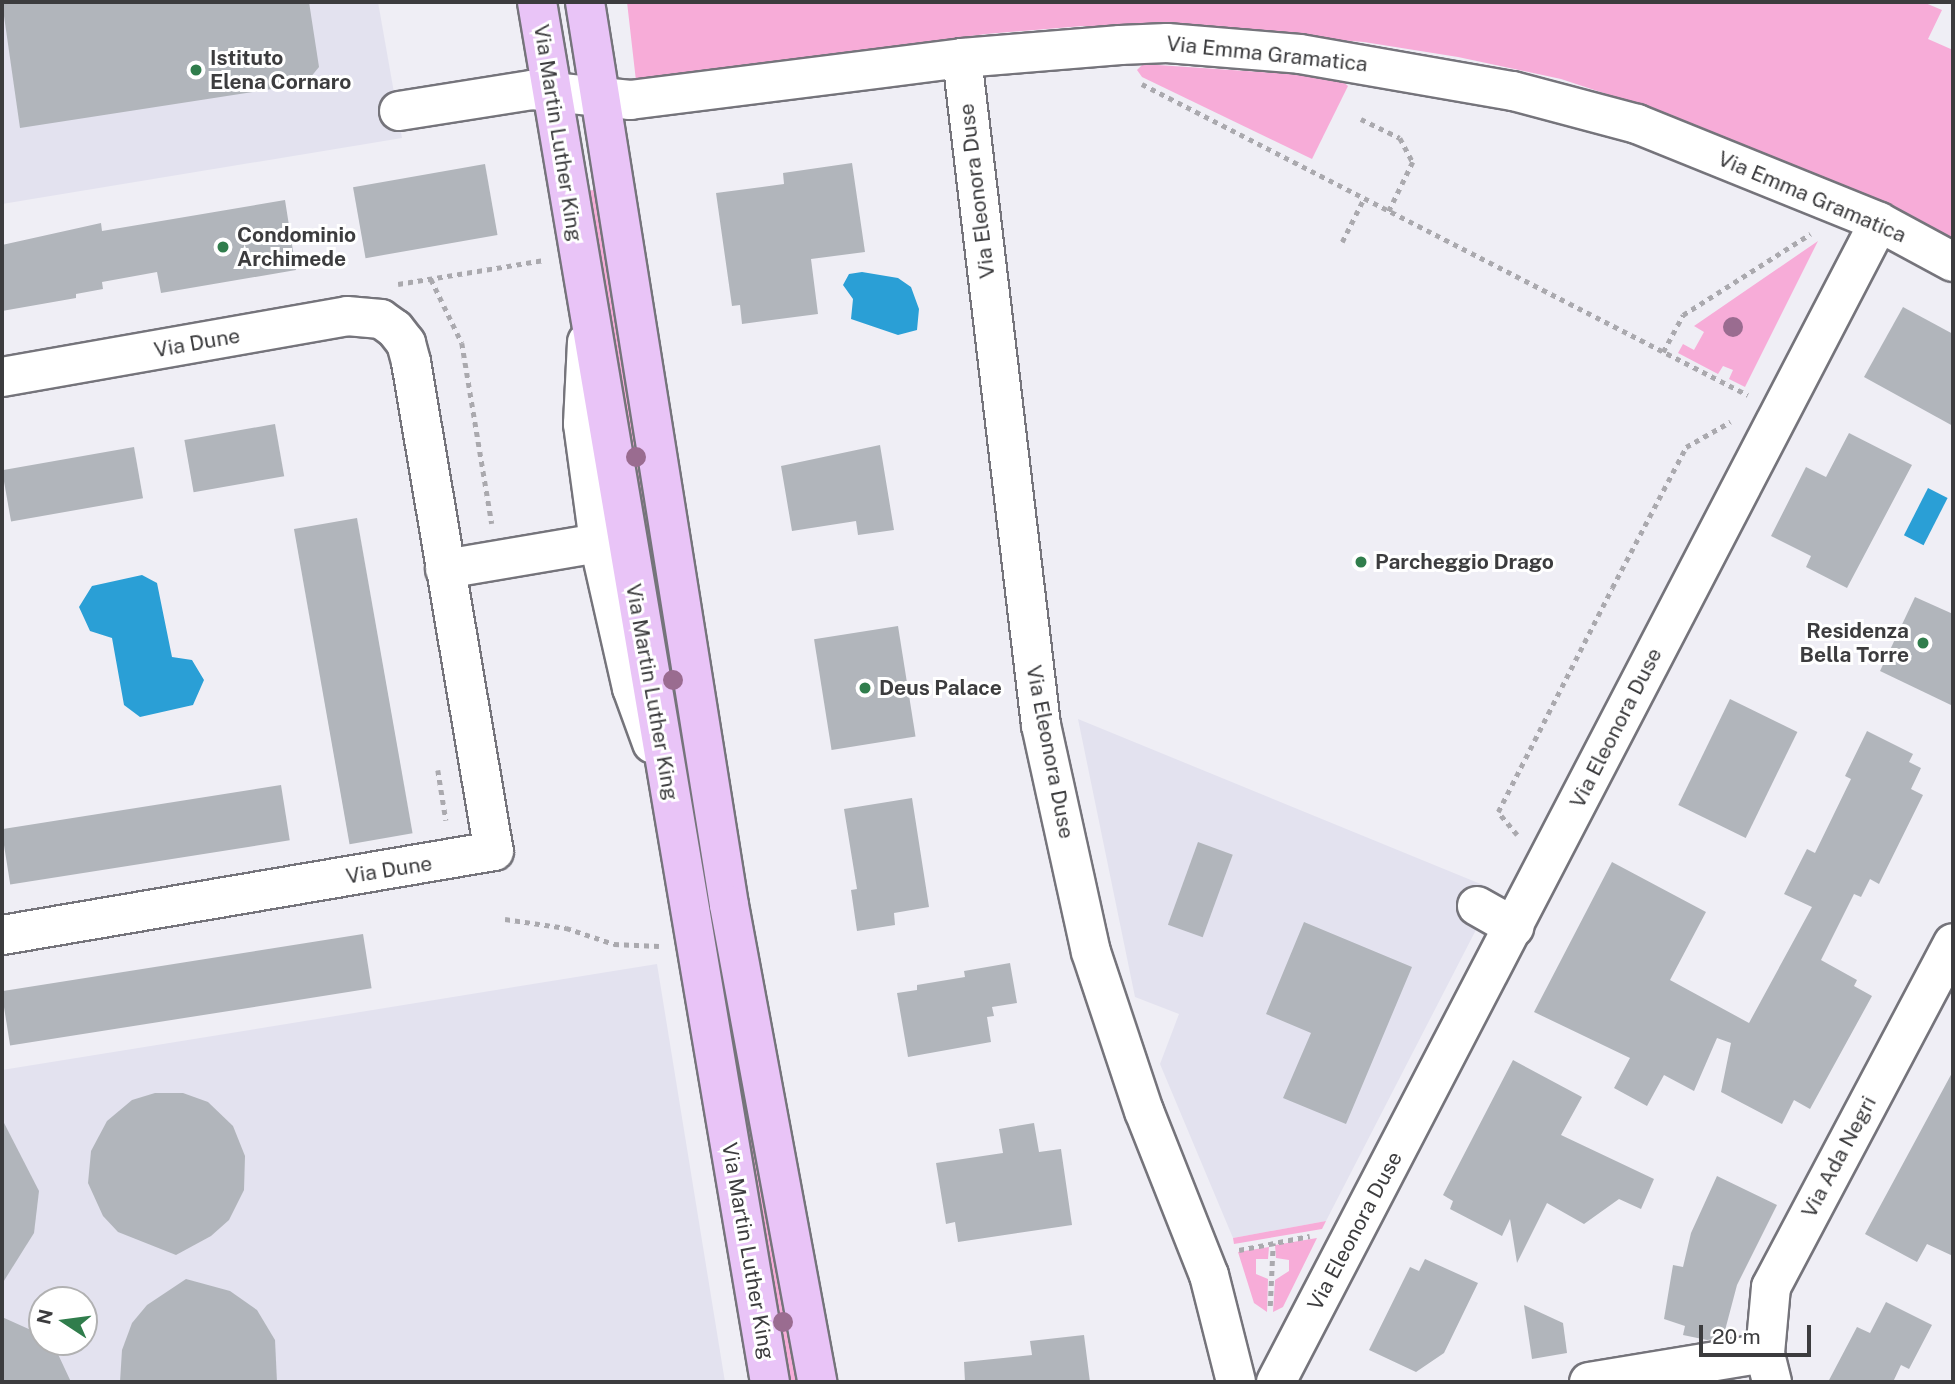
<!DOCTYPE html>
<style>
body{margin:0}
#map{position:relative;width:1955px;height:1384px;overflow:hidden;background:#efeef5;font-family:"Public Sans",sans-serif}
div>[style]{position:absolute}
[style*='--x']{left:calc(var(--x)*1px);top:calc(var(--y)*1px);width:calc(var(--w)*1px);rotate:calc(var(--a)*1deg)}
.built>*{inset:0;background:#e3e2ef}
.green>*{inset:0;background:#f7acd8}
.water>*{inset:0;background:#2a9fd6;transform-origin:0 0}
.building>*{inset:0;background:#b1b5bb;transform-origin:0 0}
.path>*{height:4.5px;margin-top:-2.25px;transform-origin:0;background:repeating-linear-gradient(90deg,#aaa9ae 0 5px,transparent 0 10px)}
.roads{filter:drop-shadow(2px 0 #75747b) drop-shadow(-2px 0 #75747b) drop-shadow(0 2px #75747b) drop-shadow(0 -2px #75747b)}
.minor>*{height:38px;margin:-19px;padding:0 19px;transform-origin:19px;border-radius:19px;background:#fff}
.major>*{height:38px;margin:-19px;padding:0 19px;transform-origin:19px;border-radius:19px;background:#e9c4f7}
.trees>*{width:20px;height:20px;margin:-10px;border-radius:50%;background:#9a6c90}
.dots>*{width:19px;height:19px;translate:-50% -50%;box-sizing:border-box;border:4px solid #fff;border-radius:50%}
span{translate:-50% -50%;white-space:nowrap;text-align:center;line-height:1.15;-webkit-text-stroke:6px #fff;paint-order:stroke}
.street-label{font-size:21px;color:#3c3c3e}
.poi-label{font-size:21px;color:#3c3c3e;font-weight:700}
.left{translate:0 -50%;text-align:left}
.right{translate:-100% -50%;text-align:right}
.frame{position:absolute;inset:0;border:4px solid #3c3c3e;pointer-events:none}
.north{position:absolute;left:28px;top:1286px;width:70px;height:70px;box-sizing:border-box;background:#fff;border:2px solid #b1b1b2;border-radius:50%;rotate:283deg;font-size:19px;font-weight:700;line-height:28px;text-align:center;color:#3c3c3e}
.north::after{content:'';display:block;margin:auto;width:24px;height:32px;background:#307d4c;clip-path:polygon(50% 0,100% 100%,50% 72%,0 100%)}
.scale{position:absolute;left:1699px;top:1325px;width:112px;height:32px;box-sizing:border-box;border:4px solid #3c3c3e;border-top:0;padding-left:9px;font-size:21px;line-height:24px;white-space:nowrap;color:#3c3c3e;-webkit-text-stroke:5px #fff;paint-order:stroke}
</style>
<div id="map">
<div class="built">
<div style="clip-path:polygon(2px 2px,378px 2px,402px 138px,2px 204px)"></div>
<div style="clip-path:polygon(1078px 719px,1488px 887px,1472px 917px,1480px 922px,1326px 1221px,1233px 1238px,1160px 1064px,1179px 1014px,1135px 997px)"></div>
<div style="clip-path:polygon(evenodd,657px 964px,725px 1382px,2px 1382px,2px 1070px,657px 964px,42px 1300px,84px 1300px,84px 1342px,42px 1342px,42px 1300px)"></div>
</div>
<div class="green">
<div style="clip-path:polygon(627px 2px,1923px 2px,1942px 10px,1928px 39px,1953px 50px,1953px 244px,1649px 108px,1561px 79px,1458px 57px,1364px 42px,1170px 27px,1083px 26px,986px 34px,636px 81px)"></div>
<div style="clip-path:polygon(1143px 64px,1337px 77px,1348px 86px,1312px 159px,1142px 77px,1137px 70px)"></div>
<div style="clip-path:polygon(594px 190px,653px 514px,802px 1382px,786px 1382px,584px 191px)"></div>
<div style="clip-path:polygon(1818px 241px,1745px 387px,1729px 379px,1733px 370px,1723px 366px,1718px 374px,1678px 353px,1683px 344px,1694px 350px,1704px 332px,1694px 326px)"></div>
<div style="clip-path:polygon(1326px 1221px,1322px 1229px,1234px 1244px,1233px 1238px)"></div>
<div style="clip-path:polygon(1317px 1238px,1283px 1307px,1273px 1312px,1275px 1280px,1289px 1271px,1289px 1260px,1276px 1258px,1275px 1245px)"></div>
<div style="clip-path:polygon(1269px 1247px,1268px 1259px,1256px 1259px,1256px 1274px,1268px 1279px,1267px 1312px,1254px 1303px,1238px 1252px)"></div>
</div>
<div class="water">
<div style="clip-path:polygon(862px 272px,898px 278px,911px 287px,919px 309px,917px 330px,898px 335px,851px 319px,853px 299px,843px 285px,849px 274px)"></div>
<div style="left:1928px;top:488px;width:22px;height:53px;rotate:27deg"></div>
<div style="clip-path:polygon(142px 575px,157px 583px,172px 657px,192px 660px,204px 680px,193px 705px,140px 717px,124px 705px,112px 638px,90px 631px,79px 607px,92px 586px)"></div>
</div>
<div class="building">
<div style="clip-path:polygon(2px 2px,309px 2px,319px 67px,305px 84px,20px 128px)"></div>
<div style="clip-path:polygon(852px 163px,865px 252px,811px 259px,818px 314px,742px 324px,740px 305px,732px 306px,716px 193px,784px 184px,783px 173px)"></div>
<div style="left:485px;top:164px;width:72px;height:134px;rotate:80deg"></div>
<div style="clip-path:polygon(285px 200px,296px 270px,161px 293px,157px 272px,102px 282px,103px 289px,76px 294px,76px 298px,2px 311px,2px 245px,101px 223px,102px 231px)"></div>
<div style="clip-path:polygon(1903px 307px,1953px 334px,1953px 426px,1864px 377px)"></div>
<div style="left:275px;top:424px;width:53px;height:92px;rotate:80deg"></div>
<div style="clip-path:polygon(1849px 433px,1912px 465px,1847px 588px,1806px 567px,1811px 556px,1771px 536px,1806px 467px,1826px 477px)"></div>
<div style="clip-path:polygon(880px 445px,894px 530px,858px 535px,856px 521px,792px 531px,781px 466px)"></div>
<div style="left:134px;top:447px;width:52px;height:134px;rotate:80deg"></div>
<div style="left:357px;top:518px;width:320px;height:64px;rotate:80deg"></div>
<div style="clip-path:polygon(1915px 597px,1953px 614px,1953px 706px,1880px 671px)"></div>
<div style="left:898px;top:626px;width:112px;height:85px;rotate:81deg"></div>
<div style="left:1730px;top:699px;width:75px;height:118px;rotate:26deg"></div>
<div style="clip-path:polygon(1867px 731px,1913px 754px,1909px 762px,1921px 768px,1911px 789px,1923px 795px,1879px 884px,1870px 879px,1861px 897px,1854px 894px,1821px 960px,1857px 980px,1854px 986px,1872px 996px,1810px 1109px,1794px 1100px,1782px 1124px,1721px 1092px,1731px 1043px,1717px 1038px,1694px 1091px,1664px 1075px,1647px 1106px,1614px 1088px,1630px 1058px,1534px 1012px,1612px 862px,1706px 912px,1670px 980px,1749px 1023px,1812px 907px,1784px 894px,1807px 849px,1815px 853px,1851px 779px,1845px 776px)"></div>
<div style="left:281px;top:785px;width:56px;height:283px;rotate:81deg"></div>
<div style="clip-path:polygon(912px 798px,929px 907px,894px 913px,895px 925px,857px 931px,851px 890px,857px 889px,844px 809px)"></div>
<div style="left:1198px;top:842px;width:37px;height:88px;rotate:20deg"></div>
<div style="clip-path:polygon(1304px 922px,1412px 967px,1346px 1124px,1283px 1098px,1311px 1033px,1266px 1014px)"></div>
<div style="left:363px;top:934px;width:55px;height:366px;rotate:81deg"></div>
<div style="clip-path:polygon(1010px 963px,1017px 1003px,992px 1007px,994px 1016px,987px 1017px,991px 1042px,908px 1057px,897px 993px,917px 990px,917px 985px,965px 977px,964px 971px)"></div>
<div style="clip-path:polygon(1513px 1060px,1582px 1097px,1561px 1135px,1654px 1179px,1641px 1209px,1619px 1199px,1584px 1224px,1547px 1203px,1517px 1263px,1510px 1219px,1502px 1236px,1450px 1209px,1453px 1201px,1443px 1195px)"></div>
<div style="clip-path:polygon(1953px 1071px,1953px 1256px,1927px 1244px,1917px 1262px,1865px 1234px)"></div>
<div style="clip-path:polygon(155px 1093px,183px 1093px,208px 1102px,233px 1126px,245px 1156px,244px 1190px,229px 1220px,211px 1236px,176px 1255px,118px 1232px,103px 1216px,88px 1183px,91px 1151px,107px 1121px,132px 1100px)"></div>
<div style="clip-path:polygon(2px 1119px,39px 1191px,34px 1233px,2px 1284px)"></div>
<div style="clip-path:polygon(1034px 1123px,1039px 1152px,1061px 1149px,1072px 1225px,958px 1242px,955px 1222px,946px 1224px,936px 1163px,1003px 1153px,999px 1129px)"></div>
<div style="clip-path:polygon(1717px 1176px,1777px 1205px,1737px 1285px,1723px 1338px,1707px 1340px,1683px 1335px,1685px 1326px,1664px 1319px,1673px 1265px,1683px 1267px,1691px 1233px)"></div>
<div style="clip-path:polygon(1425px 1259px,1478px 1283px,1444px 1353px,1416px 1372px,1369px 1350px,1410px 1267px,1419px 1271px)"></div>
<div style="clip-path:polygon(186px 1279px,230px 1291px,257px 1310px,275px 1340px,277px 1382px,120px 1382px,122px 1350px,132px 1323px,147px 1305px)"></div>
<div style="clip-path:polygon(1886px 1302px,1932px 1325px,1909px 1369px,1901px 1365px,1893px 1382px,1828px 1382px,1857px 1327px,1870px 1333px)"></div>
<div style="clip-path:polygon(1524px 1305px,1563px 1323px,1567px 1353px,1532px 1359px)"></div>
<div style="clip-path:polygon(2px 1317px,42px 1335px,42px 1342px,49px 1342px,57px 1352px,71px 1382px,2px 1382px)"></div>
<div style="clip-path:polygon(1084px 1335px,1090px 1382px,965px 1382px,964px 1362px,1032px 1355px,1030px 1341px)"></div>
</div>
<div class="path">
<div style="--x:1142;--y:84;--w:681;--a:27.17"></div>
<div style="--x:1361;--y:119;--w:43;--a:26"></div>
<div style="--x:1400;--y:138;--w:27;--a:62"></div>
<div style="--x:1413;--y:162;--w:55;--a:116.1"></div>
<div style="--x:1342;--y:242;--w:49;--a:-63.4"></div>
<div style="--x:431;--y:279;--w:71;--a:64.2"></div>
<div style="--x:462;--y:343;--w:183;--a:80.6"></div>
<div style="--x:398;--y:284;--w:148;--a:-9.3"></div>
<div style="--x:1663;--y:352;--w:42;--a:-61.6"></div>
<div style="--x:1683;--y:315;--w:151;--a:-32.5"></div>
<div style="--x:438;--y:770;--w:51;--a:80.9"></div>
<div style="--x:1517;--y:835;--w:30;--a:-130"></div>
<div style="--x:1498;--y:812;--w:251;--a:-63"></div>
<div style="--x:1612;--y:588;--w:159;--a:-62.3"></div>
<div style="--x:1686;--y:447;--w:51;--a:-29.6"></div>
<div style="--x:505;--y:919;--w:62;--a:8.4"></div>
<div style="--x:566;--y:928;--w:51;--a:18.4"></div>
<div style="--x:614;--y:944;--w:45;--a:2.5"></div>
<div style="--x:1239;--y:1250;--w:72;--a:-11.2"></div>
<div style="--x:1270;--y:1306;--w:63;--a:-87.3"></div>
</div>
<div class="roads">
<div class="minor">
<div style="--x:962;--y:58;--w:672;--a:83.25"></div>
<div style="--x:1041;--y:725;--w:232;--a:77.6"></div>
<div style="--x:1091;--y:952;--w:168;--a:71.6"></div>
<div style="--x:1144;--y:1111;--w:176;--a:68.4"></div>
<div style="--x:1209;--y:1275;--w:110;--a:75.8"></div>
<div style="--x:399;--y:111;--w:135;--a:-9"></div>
<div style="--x:532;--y:90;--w:99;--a:5.8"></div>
<div style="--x:630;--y:100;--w:335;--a:-7.2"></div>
<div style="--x:962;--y:58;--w:159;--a:-4.7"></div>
<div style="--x:1120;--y:45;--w:47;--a:-2.4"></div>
<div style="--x:1167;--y:43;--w:133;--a:4.7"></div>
<div style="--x:1300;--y:54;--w:216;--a:9.9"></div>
<div style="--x:1513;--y:91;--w:128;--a:14.9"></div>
<div style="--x:1637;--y:124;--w:261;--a:22"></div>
<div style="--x:1879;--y:222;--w:84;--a:28.4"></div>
<div style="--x:587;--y:342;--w:82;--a:92.8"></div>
<div style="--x:583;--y:424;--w:120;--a:82.3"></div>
<div style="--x:599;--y:543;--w:149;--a:77.2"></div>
<div style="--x:632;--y:688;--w:59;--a:70"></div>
<div style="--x:2;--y:377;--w:350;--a:-10"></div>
<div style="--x:347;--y:316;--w:34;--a:5"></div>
<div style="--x:381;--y:319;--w:17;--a:36"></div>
<div style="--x:395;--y:329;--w:18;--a:52"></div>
<div style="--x:406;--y:343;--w:20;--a:75"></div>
<div style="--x:411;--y:362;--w:496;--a:80.4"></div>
<div style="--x:494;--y:851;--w:499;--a:170.3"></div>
<div style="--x:445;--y:569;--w:156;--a:-9.6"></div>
<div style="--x:1477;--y:906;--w:43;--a:29.6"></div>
<div style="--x:1276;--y:1382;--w:1307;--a:-62.53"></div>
<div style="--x:1589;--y:1382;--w:178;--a:-9.4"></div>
<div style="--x:1772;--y:1382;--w:30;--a:-104"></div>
<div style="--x:1765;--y:1353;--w:66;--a:-84.8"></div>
<div style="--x:1771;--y:1287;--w:389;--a:-62.1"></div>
</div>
<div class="major">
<div style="--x:537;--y:2;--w:1400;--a:80.42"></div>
<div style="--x:585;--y:2;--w:914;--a:80.94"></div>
<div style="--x:729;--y:905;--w:485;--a:79.5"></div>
</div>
</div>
<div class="trees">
<div style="left:1733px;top:327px"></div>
<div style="left:636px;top:457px"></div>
<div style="left:673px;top:680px"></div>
<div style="left:783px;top:1322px"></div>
</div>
<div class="dots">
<div style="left:196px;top:70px;background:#307d4c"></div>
<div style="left:223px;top:247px;background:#307d4c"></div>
<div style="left:1361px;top:562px;background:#307d4c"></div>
<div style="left:1923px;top:643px;background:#307d4c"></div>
<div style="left:865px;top:688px;background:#307d4c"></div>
</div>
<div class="street-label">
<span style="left:1267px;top:54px;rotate:6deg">Via Emma Gramatica</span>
<span style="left:558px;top:133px;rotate:81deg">Via Martin Luther King</span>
<span style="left:977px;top:191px;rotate:-97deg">Via Eleonora Duse</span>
<span style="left:1812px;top:197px;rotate:23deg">Via Emma Gramatica</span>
<span style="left:197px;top:343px;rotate:-10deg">Via Dune</span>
<span style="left:652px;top:692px;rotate:80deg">Via Martin Luther King</span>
<span style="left:1616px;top:728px;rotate:-63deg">Via Eleonora Duse</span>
<span style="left:1050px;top:752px;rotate:79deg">Via Eleonora Duse</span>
<span style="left:389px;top:870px;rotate:-9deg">Via Dune</span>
<span style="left:1839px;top:1157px;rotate:-62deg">Via Ada Negri</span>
<span style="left:1355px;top:1231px;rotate:-62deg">Via Eleonora Duse</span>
<span style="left:748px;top:1251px;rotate:80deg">Via Martin Luther King</span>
</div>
<div class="poi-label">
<span class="left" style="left:210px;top:70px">Istituto<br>Elena Cornaro</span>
<span class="left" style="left:237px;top:247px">Condominio<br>Archimede</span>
<span class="left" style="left:1375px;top:562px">Parcheggio Drago</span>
<span class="right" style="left:1909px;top:643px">Residenza<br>Bella Torre</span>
<span class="left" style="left:879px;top:688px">Deus Palace</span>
</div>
<div class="frame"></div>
<div class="north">N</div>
<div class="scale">20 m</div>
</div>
